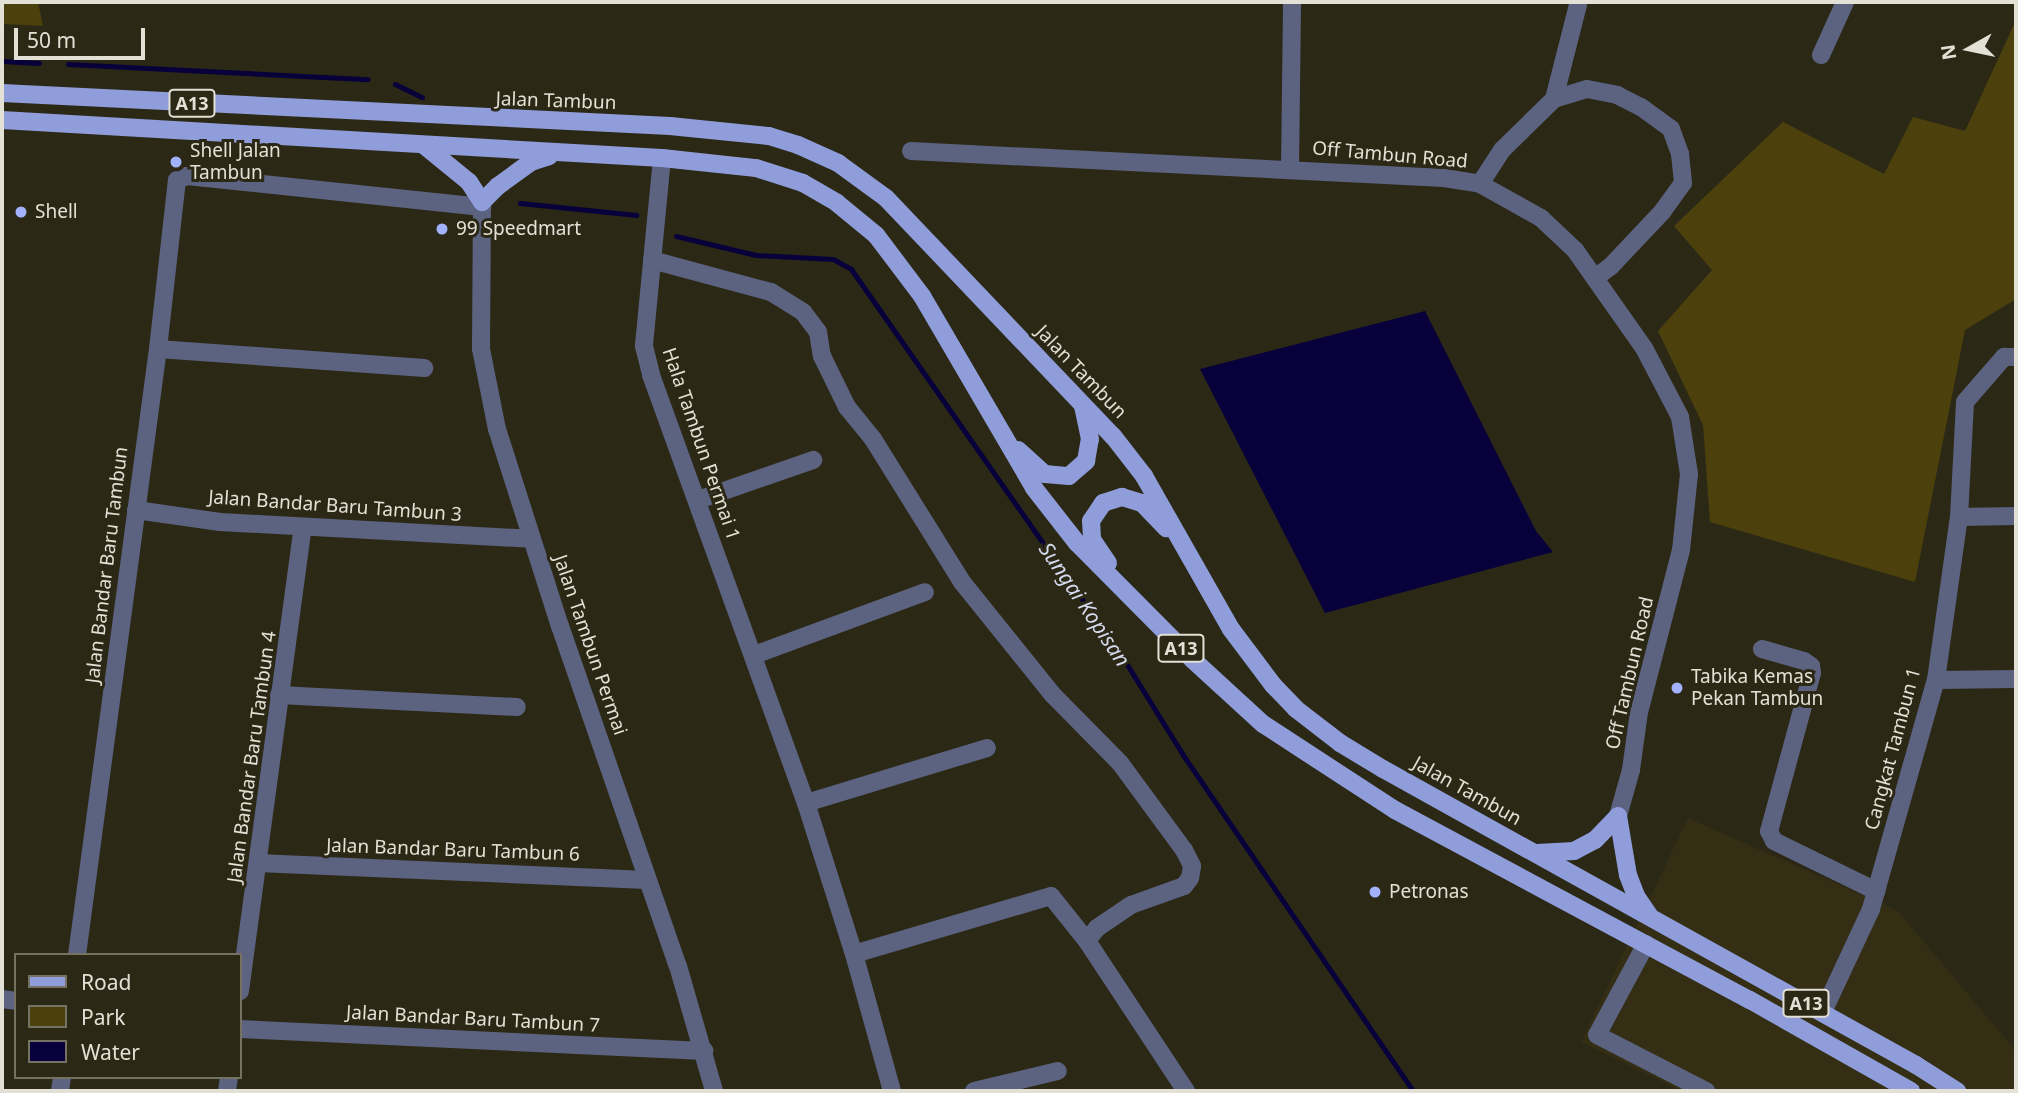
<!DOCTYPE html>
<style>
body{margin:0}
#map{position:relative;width:2018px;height:1093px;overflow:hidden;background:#2c2816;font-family:"Noto Sans",sans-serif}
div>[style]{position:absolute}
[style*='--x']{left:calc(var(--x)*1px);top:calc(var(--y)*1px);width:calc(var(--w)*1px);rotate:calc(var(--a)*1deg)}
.built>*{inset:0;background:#342e15}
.green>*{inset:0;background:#4c400c}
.water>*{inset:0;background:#07003a}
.stream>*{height:5px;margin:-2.5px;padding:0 2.5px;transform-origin:2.5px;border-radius:2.5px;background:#07003a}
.minor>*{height:18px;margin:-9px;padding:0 9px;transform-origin:9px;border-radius:9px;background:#5c6381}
.major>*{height:18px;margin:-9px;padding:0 9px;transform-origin:9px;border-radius:9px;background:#8f9ddb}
.dots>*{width:19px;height:19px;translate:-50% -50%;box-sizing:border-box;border:4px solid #2c2816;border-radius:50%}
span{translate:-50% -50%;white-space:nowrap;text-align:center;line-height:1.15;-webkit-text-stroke:6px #2c2816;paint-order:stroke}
.shield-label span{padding:2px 5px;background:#2c2816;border:2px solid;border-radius:5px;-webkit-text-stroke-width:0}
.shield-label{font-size:18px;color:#e3e0d5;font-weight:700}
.street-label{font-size:19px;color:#e3e0d5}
.poi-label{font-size:19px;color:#e3e0d5}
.left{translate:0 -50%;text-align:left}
.water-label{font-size:21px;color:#d4d9ed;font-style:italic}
.frame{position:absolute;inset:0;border:4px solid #e3e0d5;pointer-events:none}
.legend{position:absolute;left:14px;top:953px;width:228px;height:126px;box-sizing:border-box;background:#2c2816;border:2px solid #757262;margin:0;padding:9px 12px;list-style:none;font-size:21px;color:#e3e0d5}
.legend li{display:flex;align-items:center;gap:14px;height:35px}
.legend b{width:35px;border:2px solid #757262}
.north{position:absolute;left:1934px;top:14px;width:70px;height:70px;-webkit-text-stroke:5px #2c2816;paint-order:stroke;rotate:261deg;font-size:19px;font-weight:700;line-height:28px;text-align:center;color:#e3e0d5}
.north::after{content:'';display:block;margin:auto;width:24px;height:32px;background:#e3e0d5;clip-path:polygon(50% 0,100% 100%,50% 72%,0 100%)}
.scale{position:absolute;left:14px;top:28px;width:131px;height:32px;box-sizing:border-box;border:4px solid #e3e0d5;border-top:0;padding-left:9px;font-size:21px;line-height:24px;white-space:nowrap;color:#e3e0d5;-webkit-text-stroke:5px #2c2816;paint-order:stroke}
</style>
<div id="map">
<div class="built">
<div style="clip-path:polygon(1688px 818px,1898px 911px,2016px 1051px,2016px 1091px,1682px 1091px,1581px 1042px)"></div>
</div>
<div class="green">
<div style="clip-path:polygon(2px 2px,38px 2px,43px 26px,2px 24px)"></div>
<div style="clip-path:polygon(2016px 20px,2016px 299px,1965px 330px,1915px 582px,1710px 522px,1703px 425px,1658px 331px,1712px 270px,1674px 226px,1783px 122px,1884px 174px,1913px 117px,1965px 131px)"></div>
</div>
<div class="water">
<div style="clip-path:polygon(1425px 311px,1536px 531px,1553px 552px,1325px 613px,1200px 369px)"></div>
</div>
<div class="stream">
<div style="--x:2;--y:61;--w:37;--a:3"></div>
<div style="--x:68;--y:64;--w:300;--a:2.9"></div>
<div style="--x:395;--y:84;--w:30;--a:26"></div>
<div style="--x:520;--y:203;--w:117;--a:5.9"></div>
<div style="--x:676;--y:236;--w:82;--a:13.4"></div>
<div style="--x:756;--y:255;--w:77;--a:3"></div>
<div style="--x:833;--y:259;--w:21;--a:29"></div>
<div style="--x:851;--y:269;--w:465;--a:55"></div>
<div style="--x:1118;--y:650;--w:123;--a:58.2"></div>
<div style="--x:1183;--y:755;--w:407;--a:55.6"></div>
</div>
<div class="minor">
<div style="--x:1821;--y:55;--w:58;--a:-65.6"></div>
<div style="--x:1554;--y:99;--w:97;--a:-75.7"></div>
<div style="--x:911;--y:151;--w:534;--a:2.9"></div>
<div style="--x:1444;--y:178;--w:36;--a:9"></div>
<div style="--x:1480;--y:184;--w:70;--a:29.1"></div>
<div style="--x:1541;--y:218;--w:47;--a:43.3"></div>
<div style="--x:1575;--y:250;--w:120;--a:54.9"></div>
<div style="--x:1644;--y:348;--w:78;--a:62.4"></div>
<div style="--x:1680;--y:417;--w:58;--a:81"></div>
<div style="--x:1689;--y:474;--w:76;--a:96"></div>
<div style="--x:1681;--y:550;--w:167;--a:104.5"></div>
<div style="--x:1639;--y:712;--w:59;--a:97.9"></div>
<div style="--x:1631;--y:770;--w:48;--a:105.8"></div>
<div style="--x:662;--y:158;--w:189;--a:95.5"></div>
<div style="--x:644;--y:346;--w:30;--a:76"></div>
<div style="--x:651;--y:375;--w:455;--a:70.1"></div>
<div style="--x:806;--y:803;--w:158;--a:72.4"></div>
<div style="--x:854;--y:954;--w:142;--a:74.5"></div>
<div style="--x:1290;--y:169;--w:167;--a:-89.3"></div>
<div style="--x:1480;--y:184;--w:40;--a:-57.1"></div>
<div style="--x:1502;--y:150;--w:73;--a:-44.4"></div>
<div style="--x:1554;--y:99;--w:34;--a:-17"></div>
<div style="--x:1587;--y:89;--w:31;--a:11"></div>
<div style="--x:1617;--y:95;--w:27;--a:27"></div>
<div style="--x:1641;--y:107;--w:37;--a:36"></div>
<div style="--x:1671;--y:129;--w:27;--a:70"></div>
<div style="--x:1680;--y:154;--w:29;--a:84"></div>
<div style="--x:1683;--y:183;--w:34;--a:126"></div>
<div style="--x:1663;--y:211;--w:76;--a:133.4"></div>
<div style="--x:1611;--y:266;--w:20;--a:143"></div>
<div style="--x:482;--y:202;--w:147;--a:90.4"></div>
<div style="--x:481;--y:349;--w:82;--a:78.7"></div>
<div style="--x:497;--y:429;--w:207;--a:72.3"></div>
<div style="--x:560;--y:626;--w:360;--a:70.9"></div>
<div style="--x:678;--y:966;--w:130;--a:73.9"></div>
<div style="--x:652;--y:260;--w:123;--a:15.1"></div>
<div style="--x:771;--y:292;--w:38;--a:32"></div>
<div style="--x:803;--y:312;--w:25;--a:53"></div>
<div style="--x:818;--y:332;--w:24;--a:81"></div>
<div style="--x:822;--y:356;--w:57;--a:63.9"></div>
<div style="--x:847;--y:407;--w:41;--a:50.9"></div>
<div style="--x:873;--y:439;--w:168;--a:58.1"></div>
<div style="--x:962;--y:582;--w:144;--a:51.2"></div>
<div style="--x:1052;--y:694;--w:97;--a:45.4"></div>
<div style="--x:1120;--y:763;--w:108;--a:53.7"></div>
<div style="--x:1184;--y:850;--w:18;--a:63"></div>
<div style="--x:1192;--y:866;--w:12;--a:99"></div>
<div style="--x:1190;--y:878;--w:10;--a:127"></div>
<div style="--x:1184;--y:886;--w:56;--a:160.3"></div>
<div style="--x:1131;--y:905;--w:41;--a:145.9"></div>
<div style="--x:1097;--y:928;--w:16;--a:128"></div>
<div style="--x:158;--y:349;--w:267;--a:4.1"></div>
<div style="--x:698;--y:500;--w:122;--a:-19.2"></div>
<div style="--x:136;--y:510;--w:85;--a:8.1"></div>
<div style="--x:220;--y:522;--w:311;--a:3.1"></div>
<div style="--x:1959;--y:517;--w:57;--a:-1"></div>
<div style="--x:1762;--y:649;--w:44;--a:15.9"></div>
<div style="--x:1804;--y:661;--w:9;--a:36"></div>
<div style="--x:1811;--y:666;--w:7;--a:82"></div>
<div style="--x:1812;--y:673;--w:164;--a:105.2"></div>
<div style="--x:1769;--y:831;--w:11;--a:63"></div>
<div style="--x:1774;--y:841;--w:114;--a:26.1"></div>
<div style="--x:754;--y:655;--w:182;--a:-20.2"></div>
<div style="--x:1936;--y:680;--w:80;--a:-0.7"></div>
<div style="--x:279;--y:695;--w:238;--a:2.9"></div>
<div style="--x:806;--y:803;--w:189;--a:-16.9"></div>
<div style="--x:258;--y:863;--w:389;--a:2.5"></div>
<div style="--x:1646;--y:944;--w:103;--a:118.3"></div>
<div style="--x:1597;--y:1035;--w:123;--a:27.2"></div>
<div style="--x:854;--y:954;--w:205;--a:-16.4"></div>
<div style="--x:1051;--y:896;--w:58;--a:51.3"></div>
<div style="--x:1087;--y:941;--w:180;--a:56.6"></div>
<div style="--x:77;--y:955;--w:611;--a:-82.39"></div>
<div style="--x:158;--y:349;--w:170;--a:-83.6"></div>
<div style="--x:177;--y:180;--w:11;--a:-22"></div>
<div style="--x:187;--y:176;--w:297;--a:6"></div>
<div style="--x:240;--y:991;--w:467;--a:-82.3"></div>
<div style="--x:2;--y:999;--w:14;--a:8"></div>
<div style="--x:1823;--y:1012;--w:114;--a:-65"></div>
<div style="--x:1871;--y:909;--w:238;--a:-74.2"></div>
<div style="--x:1936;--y:680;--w:165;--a:-82"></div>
<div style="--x:1959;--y:517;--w:115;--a:-87"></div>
<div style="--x:1965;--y:402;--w:60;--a:-49.1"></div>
<div style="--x:2004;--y:357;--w:12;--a:0"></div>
<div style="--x:240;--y:1029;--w:465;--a:2.7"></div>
<div style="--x:60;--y:1091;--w:14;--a:-82"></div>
<div style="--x:227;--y:1091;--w:14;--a:-82"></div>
<div style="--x:974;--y:1091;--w:86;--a:-13.4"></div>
</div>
<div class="major">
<div style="--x:2;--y:93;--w:669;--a:2.83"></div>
<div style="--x:670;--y:126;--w:100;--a:5.8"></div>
<div style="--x:769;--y:136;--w:30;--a:17"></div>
<div style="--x:798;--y:145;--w:44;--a:24.2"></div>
<div style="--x:838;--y:163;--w:59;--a:36.1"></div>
<div style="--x:886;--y:198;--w:329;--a:46.4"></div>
<div style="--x:1113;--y:436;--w:51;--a:52.2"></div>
<div style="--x:1144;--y:476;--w:176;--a:60.4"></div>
<div style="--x:1231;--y:629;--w:70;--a:53.1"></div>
<div style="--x:1273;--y:685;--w:33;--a:46"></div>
<div style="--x:1296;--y:709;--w:56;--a:37.7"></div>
<div style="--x:1340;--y:743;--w:50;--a:31.2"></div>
<div style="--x:1383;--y:769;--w:610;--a:29.05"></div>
<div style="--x:1916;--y:1065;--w:49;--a:32.4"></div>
<div style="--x:2;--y:120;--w:661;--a:3.3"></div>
<div style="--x:662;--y:158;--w:95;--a:6.1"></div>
<div style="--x:756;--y:168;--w:49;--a:17.7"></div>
<div style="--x:803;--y:183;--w:39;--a:30"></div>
<div style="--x:837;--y:203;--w:50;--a:39.4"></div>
<div style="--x:876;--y:235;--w:76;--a:53"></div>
<div style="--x:922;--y:296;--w:222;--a:59.7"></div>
<div style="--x:1034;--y:488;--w:70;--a:52"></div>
<div style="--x:1077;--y:543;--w:163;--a:45.2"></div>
<div style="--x:1192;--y:659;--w:96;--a:42.5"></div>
<div style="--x:1263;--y:724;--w:158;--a:33.1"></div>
<div style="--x:1395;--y:810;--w:403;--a:28.2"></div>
<div style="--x:1750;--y:1000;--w:185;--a:29.5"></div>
<div style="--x:425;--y:146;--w:57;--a:39.3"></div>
<div style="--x:469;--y:182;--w:24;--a:57"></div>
<div style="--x:482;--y:202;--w:23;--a:-45"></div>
<div style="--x:498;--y:186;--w:41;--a:-36"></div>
<div style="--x:531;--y:162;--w:19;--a:-18"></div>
<div style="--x:1018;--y:450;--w:36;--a:42"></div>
<div style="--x:1045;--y:474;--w:24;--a:5"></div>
<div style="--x:1069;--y:476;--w:23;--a:-41"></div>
<div style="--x:1086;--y:461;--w:22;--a:-80"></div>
<div style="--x:1090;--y:439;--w:34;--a:-102"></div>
<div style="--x:1108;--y:563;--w:29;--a:-124"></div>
<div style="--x:1092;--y:539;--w:18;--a:-93"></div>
<div style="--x:1091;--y:521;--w:22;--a:-56"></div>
<div style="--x:1103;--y:503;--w:20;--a:-18"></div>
<div style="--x:1122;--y:497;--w:21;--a:17"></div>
<div style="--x:1142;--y:503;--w:35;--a:46"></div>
<div style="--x:1618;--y:816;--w:60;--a:80.4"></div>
<div style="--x:1628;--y:875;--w:22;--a:69"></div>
<div style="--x:1636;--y:896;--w:23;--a:56"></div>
<div style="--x:1537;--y:853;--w:37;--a:-3"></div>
<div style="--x:1574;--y:851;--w:24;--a:-28"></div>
<div style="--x:1595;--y:840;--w:33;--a:-46"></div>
</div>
<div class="dots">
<div style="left:176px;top:162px;background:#a2b2fd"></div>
<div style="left:21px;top:212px;background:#a2b2fd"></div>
<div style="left:442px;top:229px;background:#a2b2fd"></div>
<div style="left:1677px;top:688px;background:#a2b2fd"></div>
<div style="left:1375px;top:892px;background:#a2b2fd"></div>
</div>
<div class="shield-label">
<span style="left:192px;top:103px">A13</span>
<span style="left:1181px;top:648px">A13</span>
<span style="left:1806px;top:1003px">A13</span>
</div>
<div class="street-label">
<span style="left:556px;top:101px;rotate:2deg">Jalan Tambun</span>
<span style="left:1390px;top:155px;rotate:5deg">Off Tambun Road</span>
<span style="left:1081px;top:372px;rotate:46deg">Jalan Tambun</span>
<span style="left:701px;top:444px;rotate:71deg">Hala Tambun Permai 1</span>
<span style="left:335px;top:506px;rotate:4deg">Jalan Bandar Baru Tambun 3</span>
<span style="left:107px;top:565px;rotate:-83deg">Jalan Bandar Baru Tambun</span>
<span style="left:590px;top:645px;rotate:71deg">Jalan Tambun Permai</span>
<span style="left:1630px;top:673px;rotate:-77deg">Off Tambun Road</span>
<span style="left:1893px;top:749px;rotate:-75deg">Cangkat Tambun 1</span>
<span style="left:252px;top:757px;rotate:-82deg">Jalan Bandar Baru Tambun 4</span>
<span style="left:1467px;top:791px;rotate:29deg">Jalan Tambun</span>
<span style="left:453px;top:850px;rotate:2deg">Jalan Bandar Baru Tambun 6</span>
<span style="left:473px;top:1019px;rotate:3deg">Jalan Bandar Baru Tambun 7</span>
</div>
<div class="poi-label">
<span class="left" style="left:190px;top:162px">Shell Jalan<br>Tambun</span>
<span class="left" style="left:35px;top:212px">Shell</span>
<span class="left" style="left:456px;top:229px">99 Speedmart</span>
<span class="left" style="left:1691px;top:688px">Tabika Kemas<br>Pekan Tambun</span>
<span class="left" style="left:1389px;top:892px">Petronas</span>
</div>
<div class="water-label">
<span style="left:1085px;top:604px;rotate:56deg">Sungai Kopisan</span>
</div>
<div class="frame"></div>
<ul class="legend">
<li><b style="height:9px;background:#8f9ddb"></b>Road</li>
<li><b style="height:19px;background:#4c400c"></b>Park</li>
<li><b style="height:19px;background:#07003a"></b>Water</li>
</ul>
<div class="north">N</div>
<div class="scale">50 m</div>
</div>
